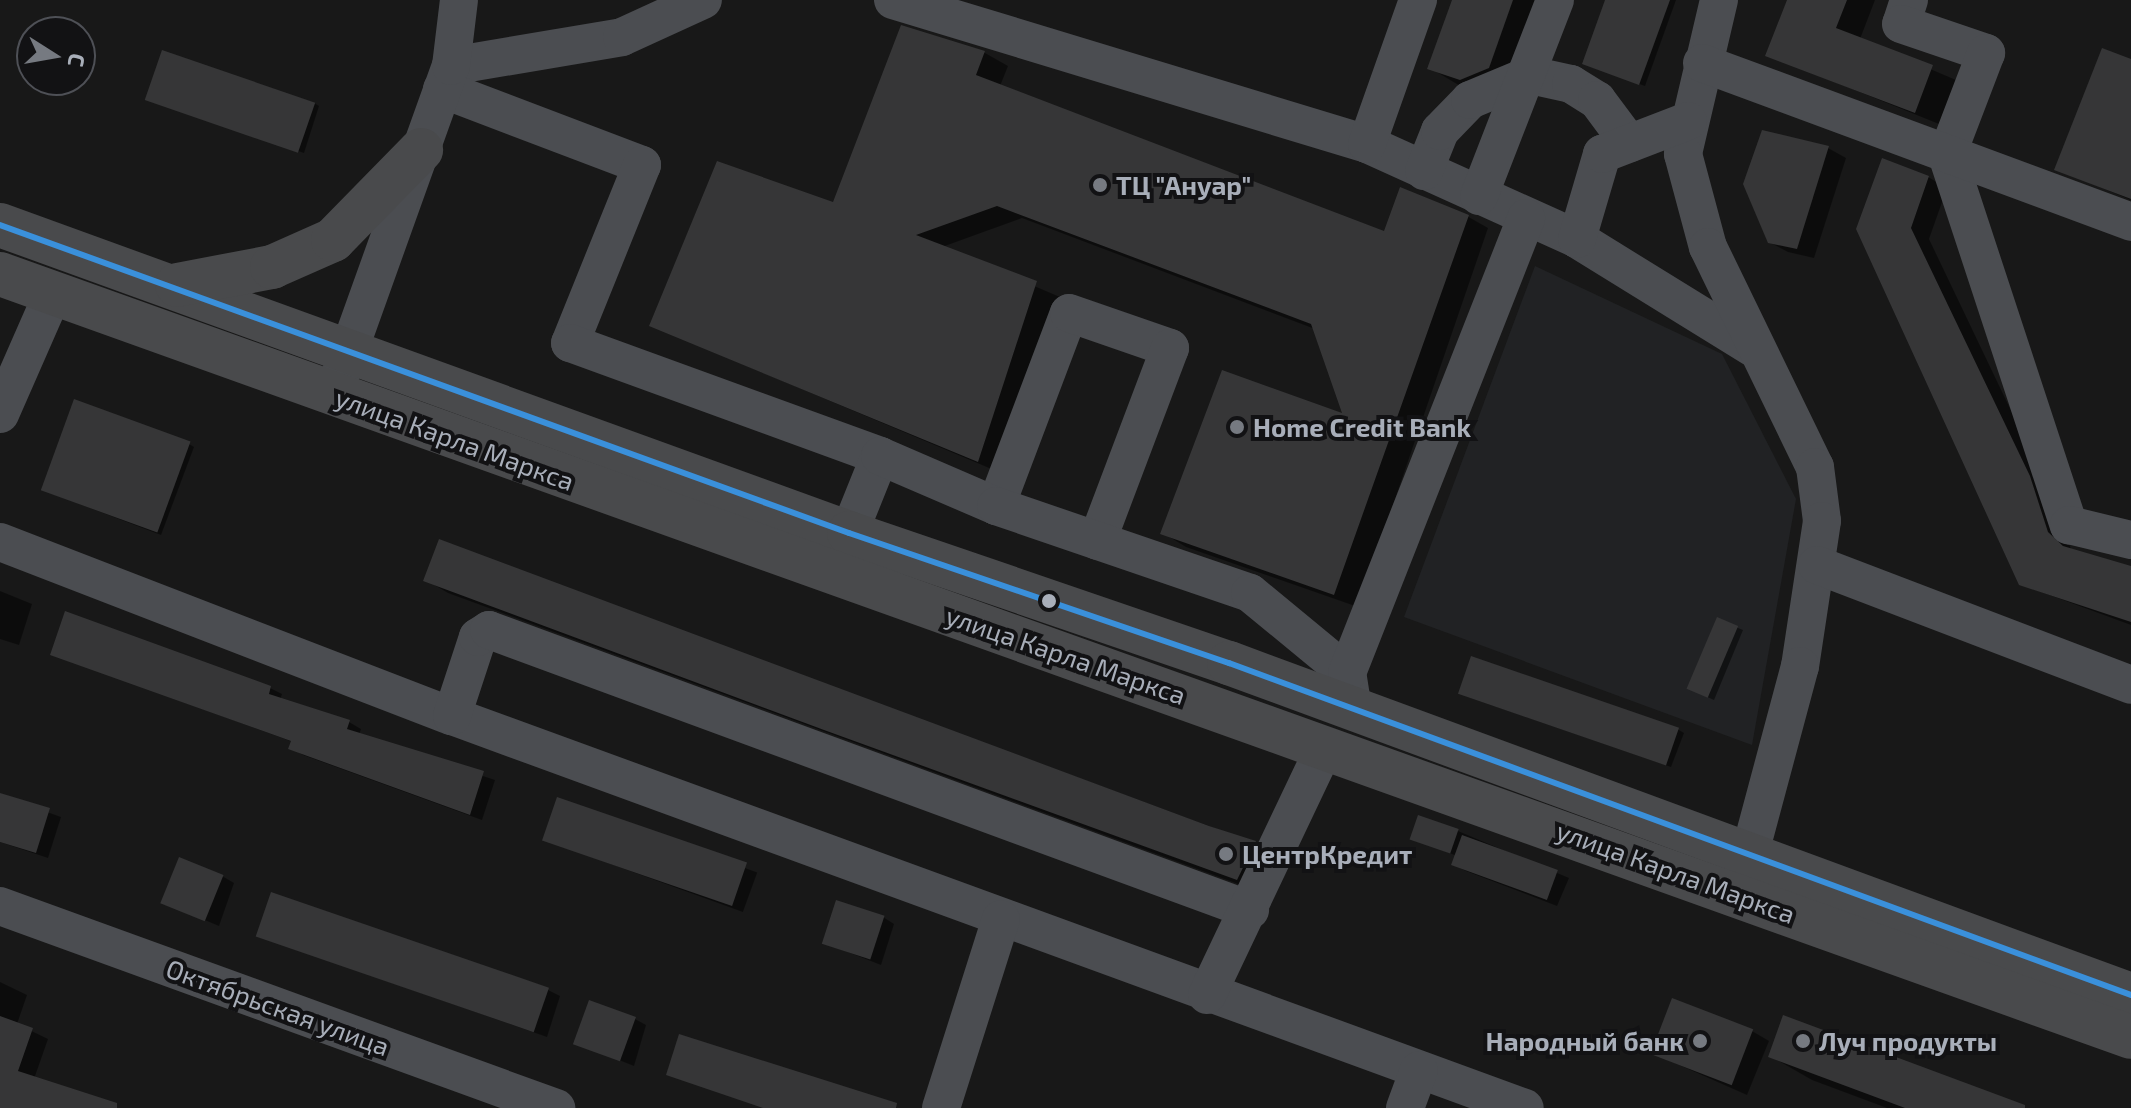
<!DOCTYPE html>
<meta charset="utf-8">
<style>
body{margin:0}
#map{position:relative;width:2131px;height:1108px;overflow:hidden;background:#181818;font-family:"Exo 2",sans-serif}
div>[style]{position:absolute}
[style*='--x']{left:calc(var(--x)*1px);top:calc(var(--y)*1px);width:calc(var(--w)*1px);rotate:calc(var(--a)*1deg)}
.built>*{inset:0;background:#212224}
.shadow>*{inset:0;background:#0007;transform-origin:0 0}
.building>*{inset:0;background:#363637;transform-origin:0 0}
.minor>*{height:38px;margin:-19px;padding:0 19px;transform-origin:19px;border-radius:19px;background:#4b4d51}
.major>*{height:44px;margin:-22px;padding:0 22px;transform-origin:22px;border-radius:22px;background:#494a4c}
.bus-1>*{height:6px;margin:-3px;padding:0 3px;transform-origin:3px;border-radius:3px;background:#3a90db}
.dots>*{width:22px;height:22px;translate:-50% -50%;box-sizing:border-box;border:4px solid #121214;border-radius:50%}
span{translate:-50% -50%;white-space:nowrap;text-align:center;line-height:1.15;-webkit-text-stroke:8px #121214;paint-order:stroke}
.poi-label{font-size:26px;color:#a8aeb9;font-weight:700}
.left{translate:0 -50%;text-align:left}
.right{translate:-100% -50%;text-align:right}
.street-label{font-size:26px;color:#a8aeb9}
.north{position:absolute;left:16px;top:16px;width:80px;height:80px;box-sizing:border-box;background:#121214;border:2px solid #4e5056;border-radius:50%;rotate:101deg;font-size:22px;font-weight:700;line-height:32px;text-align:center;color:#a8aeb9}
.north::after{content:'';display:block;margin:auto;width:28px;height:36px;background:#767a81;clip-path:polygon(50% 0,100% 100%,50% 72%,0 100%)}
</style>
<div id="map">
<div class="built">
<div style="clip-path:polygon(1535px 266px,1722px 354px,1796px 499px,1752px 745px,1404px 617px)"></div>
</div>
<div class="shadow">
<div style="clip-path:polygon(1454px 0,1552px 0,1521px 86px,1462px 87px,1430px 68px)"></div>
<div style="clip-path:polygon(1607px 0,1676px 0,1645px 86px,1589px 66px)"></div>
<div style="clip-path:polygon(1789px 0,1875px 0,1860px 39px,1956px 80px,1939px 124px,1768px 55px)"></div>
<div style="clip-path:polygon(902px 28px,985px 53px,1008px 66px,1000px 86px,1385px 234px,1465px 215px,1488px 228px,1358px 607px,1186px 547px,1163px 533px,1345px 416px,1315px 329px,1022px 218px,942px 247px,1060px 297px,1001px 473px,652px 326px,835px 205px)"></div>
<div style="clip-path:polygon(2131px 61px,2131px 200px,2057px 169px)"></div>
<div style="clip-path:polygon(153px 102px,314px 103px,319px 106px,304px 153px)"></div>
<div style="clip-path:polygon(1828px 148px,1846px 158px,1814px 258px,1788px 252px,1769px 242px)"></div>
<div style="clip-path:polygon(1928px 177px,1947px 188px,1929px 239px,2048px 488px,2071px 549px,2131px 570px,2131px 625px,2020px 584px,1858px 229px)"></div>
<div style="clip-path:polygon(189px 444px,194px 447px,161px 535px,48px 492px)"></div>
<div style="clip-path:polygon(440px 542px,1255px 843px,1278px 856px,1260px 892px,448px 593px,426px 580px)"></div>
<div style="clip-path:polygon(0 591px,32px 604px,19px 645px,0 639px)"></div>
<div style="clip-path:polygon(1718px 620px,1743px 630px,1714px 700px,1694px 691px)"></div>
<div style="clip-path:polygon(53px 654px,270px 688px,282px 694px,280px 700px,349px 722px,361px 729px,359px 735px,495px 780px,482px 820px,303px 755px,291px 748px,293px 742px)"></div>
<div style="clip-path:polygon(1472px 658px,1679px 730px,1684px 733px,1671px 767px,1465px 696px)"></div>
<div style="clip-path:polygon(5px 797px,61px 817px,48px 858px,0 842px)"></div>
<div style="left:558px;top:800px;width:212px;height:42px;rotate:20deg"></div>
<div style="clip-path:polygon(1458px 831px,1569px 878px,1557px 906px,1466px 871px,1454px 865px,1457px 856px,1412px 838px)"></div>
<div style="clip-path:polygon(222px 876px,234px 883px,219px 926px,164px 903px)"></div>
<div style="clip-path:polygon(883px 917px,894px 924px,881px 965px,825px 943px)"></div>
<div style="clip-path:polygon(258px 936px,548px 990px,560px 996px,547px 1037px)"></div>
<div style="clip-path:polygon(0 982px,27px 995px,17px 1024px,48px 1039px,34px 1079px,114px 1108px,0 1108px)"></div>
<div style="clip-path:polygon(1784px 1018px,2026px 1108px,1887px 1108px,1812px 1080px,1770px 1056px)"></div>
<div style="clip-path:polygon(635px 1019px,646px 1025px,634px 1066px,579px 1044px)"></div>
<div style="clip-path:polygon(1752px 1031px,1769px 1041px,1747px 1095px,1650px 1052px)"></div>
<div style="clip-path:polygon(668px 1074px,887px 1102px,897px 1108px,767px 1108px)"></div>
</div>
<div class="building">
<div style="clip-path:polygon(1452px 0,1513px 0,1489px 68px,1460px 80px,1427px 69px)"></div>
<div style="clip-path:polygon(1605px 0,1670px 0,1639px 85px,1582px 64px)"></div>
<div style="clip-path:polygon(1787px 0,1847px 0,1836px 28px,1933px 65px,1915px 113px,1765px 56px)"></div>
<div style="clip-path:polygon(901px 25px,985px 51px,976px 75px,1384px 231px,1400px 187px,1469px 215px,1334px 595px,1160px 534px,1222px 370px,1342px 413px,1311px 324px,997px 206px,916px 235px,1037px 281px,978px 462px,649px 326px,717px 161px,833px 202px)"></div>
<div style="clip-path:polygon(2102px 48px,2131px 59px,2131px 199px,2054px 170px)"></div>
<div style="left:162px;top:50px;width:162px;height:53px;rotate:19deg"></div>
<div style="clip-path:polygon(1762px 130px,1829px 146px,1797px 249px,1768px 243px,1743px 184px)"></div>
<div style="clip-path:polygon(1882px 158px,1929px 176px,1911px 228px,2030px 476px,2048px 532px,2063px 546px,2131px 566px,2131px 622px,2019px 585px,1856px 229px)"></div>
<div style="left:74px;top:399px;width:124px;height:97px;rotate:20deg"></div>
<div style="clip-path:polygon(439px 539px,1209px 826px,1256px 841px,1237px 880px,824px 730px,423px 581px)"></div>
<div style="clip-path:polygon(65px 611px,271px 686px,269px 694px,350px 720px,347px 729px,484px 771px,470px 815px,288px 749px,291px 741px,50px 655px)"></div>
<div style="left:1717px;top:617px;width:23px;height:78px;rotate:23deg"></div>
<div style="left:1471px;top:656px;width:220px;height:40px;rotate:19deg"></div>
<div style="clip-path:polygon(0 793px,50px 808px,36px 853px,0 842px)"></div>
<div style="left:557px;top:797px;width:201px;height:46px;rotate:19deg"></div>
<div style="left:1418px;top:815px;width:43px;height:26px;rotate:19deg"></div>
<div style="left:1462px;top:835px;width:102px;height:32px;rotate:20deg"></div>
<div style="left:179px;top:857px;width:48px;height:50px;rotate:22deg"></div>
<div style="left:271px;top:892px;width:294px;height:47px;rotate:19deg"></div>
<div style="left:836px;top:900px;width:51px;height:46px;rotate:18deg"></div>
<div style="left:1672px;top:998px;width:87px;height:60px;rotate:21deg"></div>
<div style="left:589px;top:1000px;width:50px;height:47px;rotate:20deg"></div>
<div style="clip-path:polygon(1783px 1015px,2025px 1105px,2025px 1108px,1905px 1108px,1768px 1057px)"></div>
<div style="clip-path:polygon(0 1016px,33px 1028px,18px 1071px,117px 1103px,117px 1108px,0 1108px)"></div>
<div style="clip-path:polygon(679px 1034px,897px 1103px,896px 1108px,763px 1108px,666px 1075px)"></div>
</div>
<div class="minor">
<div style="--x:893;--y:0;--w:495;--a:16.9"></div>
<div style="--x:1367;--y:144;--w:230;--a:24.3"></div>
<div style="--x:1577;--y:239;--w:206;--a:31.7"></div>
<div style="--x:1719;--y:0;--w:158;--a:103.2"></div>
<div style="--x:1683;--y:154;--w:96;--a:75"></div>
<div style="--x:1708;--y:247;--w:245;--a:64.1"></div>
<div style="--x:1815;--y:467;--w:54;--a:82.6"></div>
<div style="--x:1822;--y:521;--w:147;--a:98.6"></div>
<div style="--x:1800;--y:666;--w:225;--a:105"></div>
<div style="--x:1909;--y:0;--w:25;--a:108"></div>
<div style="--x:1901;--y:24;--w:90;--a:18.8"></div>
<div style="--x:1986;--y:53;--w:109;--a:110.9"></div>
<div style="--x:1947;--y:155;--w:390;--a:71.8"></div>
<div style="--x:2069;--y:525;--w:64;--a:13.6"></div>
<div style="--x:1702;--y:63;--w:458;--a:20.3"></div>
<div style="--x:451;--y:66;--w:173;--a:-9.6"></div>
<div style="--x:622;--y:37;--w:89;--a:-24.6"></div>
<div style="--x:442;--y:89;--w:214;--a:20.8"></div>
<div style="--x:642;--y:165;--w:192;--a:112"></div>
<div style="--x:570;--y:343;--w:330;--a:20"></div>
<div style="--x:1367;--y:144;--w:153;--a:-70.5"></div>
<div style="--x:1424;--y:171;--w:43;--a:-68.2"></div>
<div style="--x:1440;--y:131;--w:43;--a:-45.9"></div>
<div style="--x:1470;--y:100;--w:65;--a:-22.6"></div>
<div style="--x:1530;--y:75;--w:42;--a:12.4"></div>
<div style="--x:1571;--y:84;--w:31;--a:32"></div>
<div style="--x:1597;--y:100;--w:54;--a:53.3"></div>
<div style="--x:1479;--y:196;--w:210;--a:-68.8"></div>
<div style="--x:1577;--y:239;--w:89;--a:-73.6"></div>
<div style="--x:1602;--y:154;--w:92;--a:-21"></div>
<div style="--x:333;--y:395;--w:350;--a:-70.3"></div>
<div style="--x:451;--y:66;--w:66;--a:-83.1"></div>
<div style="--x:0;--y:414;--w:132;--a:-66.3"></div>
<div style="--x:996;--y:506;--w:206;--a:-69.3"></div>
<div style="--x:1069;--y:313;--w:107;--a:19.1"></div>
<div style="--x:1170;--y:348;--w:206;--a:110.7"></div>
<div style="--x:849;--y:533;--w:83;--a:-68.1"></div>
<div style="--x:880;--y:456;--w:126;--a:23.3"></div>
<div style="--x:996;--y:506;--w:268;--a:18.9"></div>
<div style="--x:1250;--y:593;--w:126;--a:39.5"></div>
<div style="--x:0;--y:542;--w:484;--a:21.1"></div>
<div style="--x:452;--y:716;--w:1142;--a:20.07"></div>
<div style="--x:1817;--y:565;--w:336;--a:20.9"></div>
<div style="--x:1351;--y:697;--w:24;--a:-99"></div>
<div style="--x:1347;--y:673;--w:489;--a:-68.5"></div>
<div style="--x:452;--y:716;--w:83;--a:-71.8"></div>
<div style="--x:478;--y:637;--w:13;--a:-32"></div>
<div style="--x:489;--y:630;--w:811;--a:20.2"></div>
<div style="--x:0;--y:906;--w:592;--a:19.97"></div>
<div style="--x:1207;--y:995;--w:275;--a:-64.6"></div>
<div style="--x:941;--y:1108;--w:198;--a:-72.4"></div>
<div style="--x:1405;--y:1108;--w:40;--a:-69.8"></div>
</div>
<div class="major">
<div style="--x:0;--y:225;--w:903;--a:19.94"></div>
<div style="--x:849;--y:533;--w:402;--a:18.9"></div>
<div style="--x:1229;--y:663;--w:961;--a:20.21"></div>
<div style="--x:0;--y:274;--w:2263;--a:19.7"></div>
<div style="--x:177;--y:285;--w:97;--a:-10.7"></div>
<div style="--x:272;--y:267;--w:67;--a:-23.9"></div>
<div style="--x:333;--y:240;--w:126;--a:-45.6"></div>
</div>
<div class="bus-1">
<div style="--x:0;--y:225;--w:903;--a:19.94"></div>
<div style="--x:849;--y:533;--w:402;--a:18.9"></div>
<div style="--x:1229;--y:663;--w:961;--a:20.21"></div>
</div>
<div class="dots">
<div style="left:1100px;top:185px;background:#767a81"></div>
<div style="left:1237px;top:427px;background:#767a81"></div>
<div style="left:1049px;top:601px;background:#a8aeb9"></div>
<div style="left:1226px;top:854px;background:#767a81"></div>
<div style="left:1700px;top:1041px;background:#767a81"></div>
<div style="left:1803px;top:1041px;background:#767a81"></div>
</div>
<div class="poi-label">
<span class="left" style="left:1116px;top:185px">ТЦ "Ануар"</span>
<span class="left" style="left:1253px;top:427px">Home Credit Bank</span>
<span class="left" style="left:1242px;top:854px">ЦентрКредит</span>
<span class="right" style="left:1684px;top:1041px">Народный банк</span>
<span class="left" style="left:1819px;top:1041px">Луч продукты</span>
</div>
<div class="street-label">
<span style="left:455px;top:439px;rotate:20deg">улица Карла Маркса</span>
<span style="left:1066px;top:655px;rotate:19deg">улица Карла Маркса</span>
<span style="left:1676px;top:872px;rotate:20deg">улица Карла Маркса</span>
<span style="left:278px;top:1007px;rotate:20deg">Октябрьская улица</span>
</div>
<div class="north">С</div>
</div>
